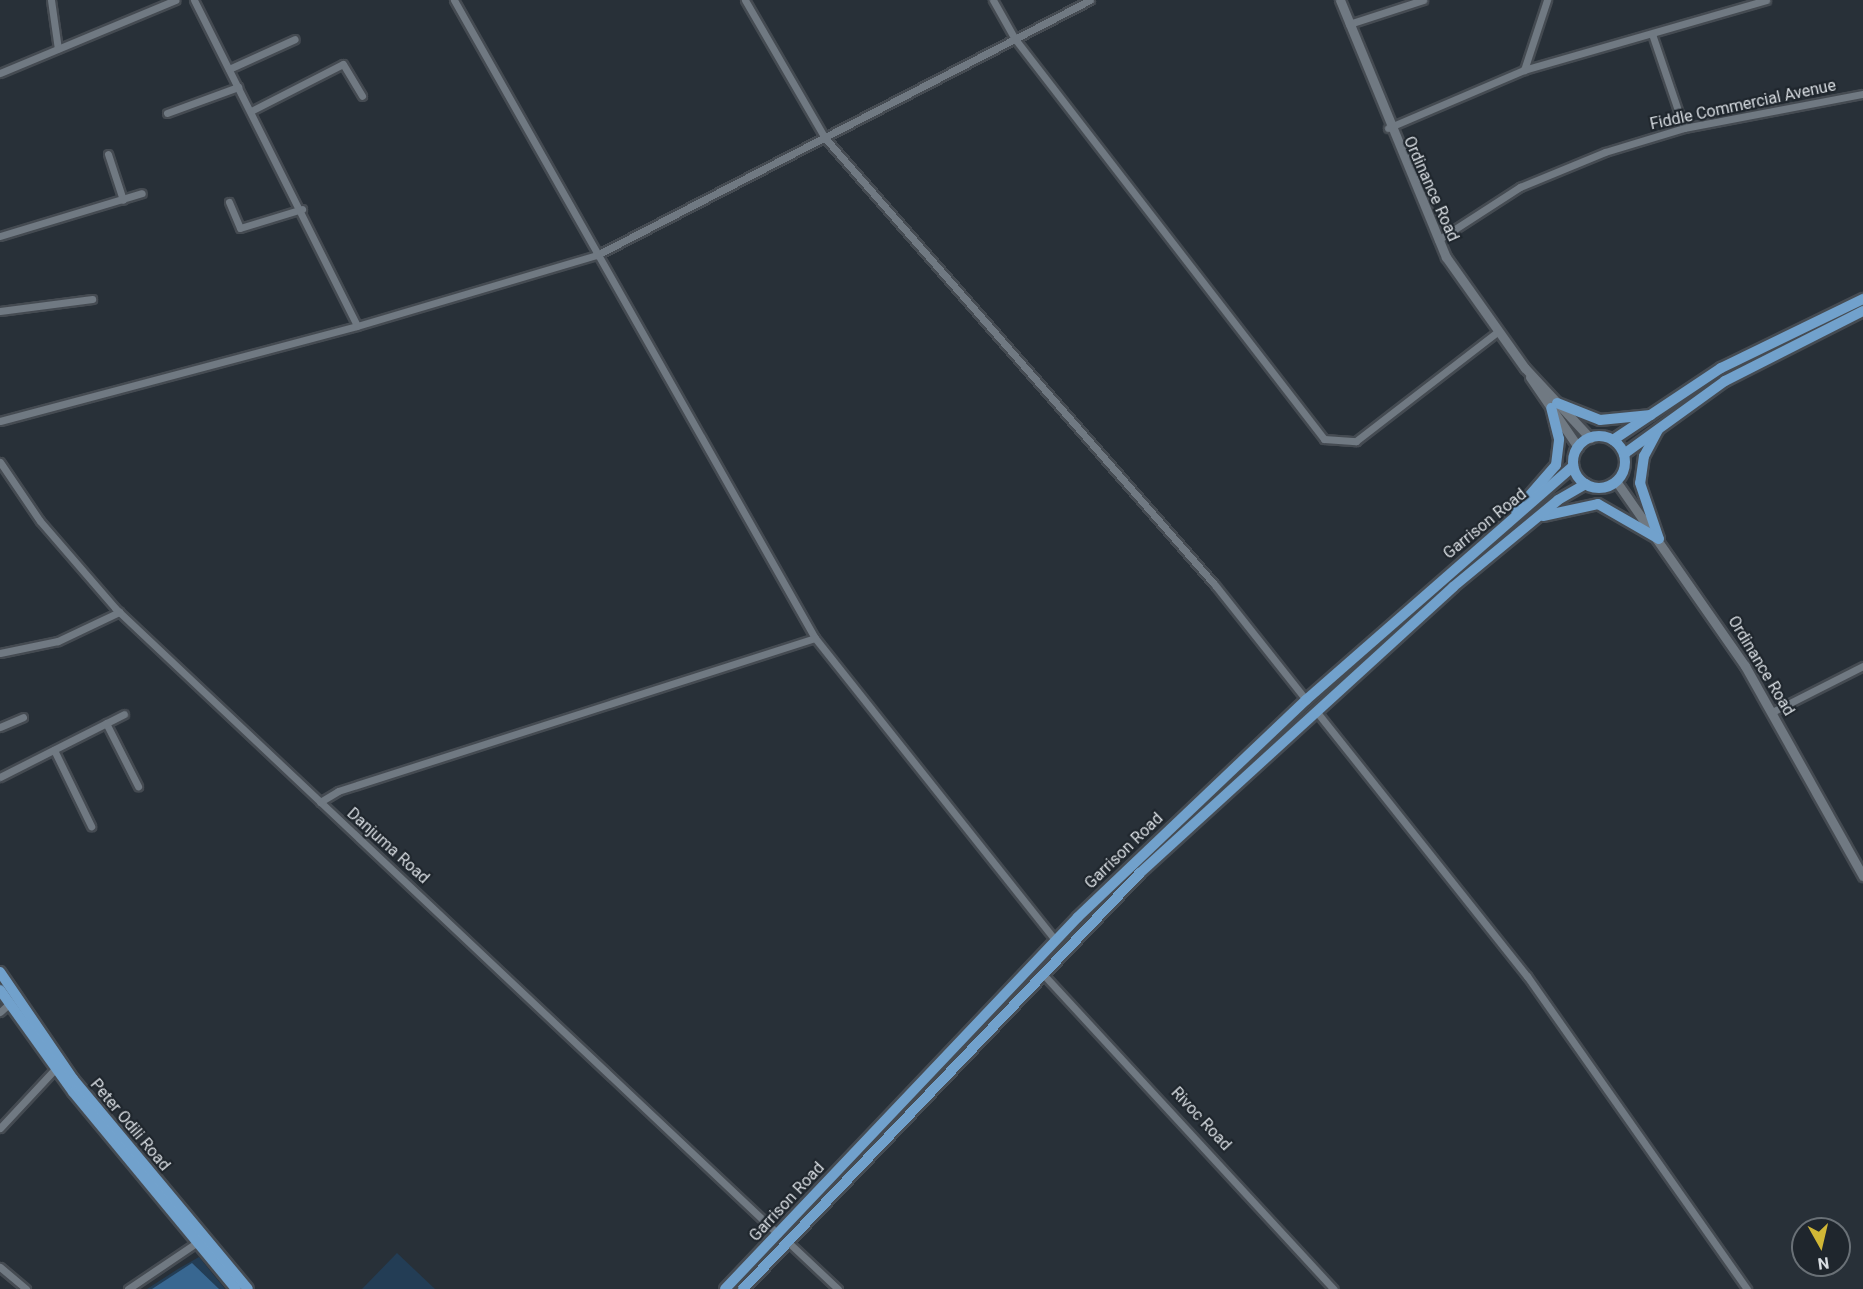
<!DOCTYPE html>
<style>
body{margin:0}
#map{position:relative;width:1863px;height:1289px;overflow:hidden;background:#283038;font-family:Roboto,sans-serif}
div>[style]{position:absolute}
[style*='--x']{left:calc(var(--x)*1px);top:calc(var(--y)*1px);width:calc(var(--w)*1px);rotate:calc(var(--a)*1deg)}
.green>*{inset:0;background:#233d55}
.forest>*{inset:0;background:#386791}
.roads{filter:drop-shadow(2px 0 #454b52) drop-shadow(-2px 0 #454b52) drop-shadow(0 2px #454b52) drop-shadow(0 -2px #454b52)}
.minor>*{height:7px;margin:-3.5px;padding:0 3.5px;transform-origin:3.5px;border-radius:3.5px;background:#707982}
.tertiary>*{height:9px;margin:-4.5px;padding:0 4.5px;transform-origin:4.5px;border-radius:4.5px;background:#707982}
.primary>*{height:10px;margin:-5px;padding:0 5px;transform-origin:5px;border-radius:5px;background:#71a1cc}
.primary>.ring{margin:-5px;padding:0;box-sizing:content-box;background:none;border:10px solid #71a1cc;border-radius:50%}
span{translate:-50% -50%;white-space:nowrap;text-align:center;line-height:1.15;-webkit-text-stroke:4.5px #1f262d;paint-order:stroke}
.street-label{font-size:16px;color:#d9dee3}
.north{position:absolute;left:1791px;top:1217px;width:60px;height:60px;box-sizing:border-box;background:#1f262d;border:2px solid #697076;border-radius:50%;rotate:172deg;font-size:16px;font-weight:700;line-height:24px;text-align:center;color:#d9dee3}
.north::after{content:'';display:block;margin:auto;width:21px;height:27px;background:#d1b736;clip-path:polygon(50% 0,100% 100%,50% 72%,0 100%)}
</style>
<div id="map">
<div class="green">
<div style="clip-path:polygon(397px 1253px,435px 1289px,362px 1289px)"></div>
<div style="clip-path:polygon(199px 1257px,225px 1289px,147px 1289px,178px 1269px)"></div>
</div>
<div class="forest">
<div style="clip-path:polygon(192px 1263px,219px 1289px,152px 1289px)"></div>
</div>
<div class="roads">
<div class="minor">
<div style="--x:51;--y:0;--w:49;--a:81.9"></div>
<div style="--x:194;--y:0;--w:364;--a:63.4"></div>
<div style="--x:454;--y:0;--w:733;--a:60.5"></div>
<div style="--x:815;--y:638;--w:386;--a:51.5"></div>
<div style="--x:745;--y:0;--w:160;--a:59.9"></div>
<div style="--x:825;--y:138;--w:593;--a:48.9"></div>
<div style="--x:1215;--y:585;--w:147;--a:51.6"></div>
<div style="--x:993;--y:0;--w:45;--a:60.6"></div>
<div style="--x:1015;--y:39;--w:505;--a:52.31"></div>
<div style="--x:1324;--y:439;--w:32;--a:4"></div>
<div style="--x:1356;--y:441;--w:178;--a:-37.7"></div>
<div style="--x:1349;--y:24;--w:78;--a:-18"></div>
<div style="--x:1652;--y:34;--w:99;--a:71.2"></div>
<div style="--x:229;--y:69;--w:72;--a:-24.4"></div>
<div style="--x:1524;--y:70;--w:74;--a:-71.8"></div>
<div style="--x:0;--y:73;--w:190;--a:-22.6"></div>
<div style="--x:251;--y:111;--w:103;--a:-27.1"></div>
<div style="--x:343;--y:64;--w:37;--a:59"></div>
<div style="--x:167;--y:113;--w:76;--a:-20.1"></div>
<div style="--x:1388;--y:128;--w:148;--a:-23.1"></div>
<div style="--x:1524;--y:70;--w:252;--a:-16.1"></div>
<div style="--x:108;--y:154;--w:48;--a:71.9"></div>
<div style="--x:229;--y:202;--w:28;--a:67"></div>
<div style="--x:240;--y:228;--w:65;--a:-17"></div>
<div style="--x:0;--y:236;--w:148;--a:-16.8"></div>
<div style="--x:1438;--y:240;--w:98;--a:-32.9"></div>
<div style="--x:1520;--y:187;--w:92;--a:-22.4"></div>
<div style="--x:1605;--y:152;--w:83;--a:-16.9"></div>
<div style="--x:1684;--y:128;--w:182;--a:-10.8"></div>
<div style="--x:0;--y:311;--w:93;--a:-7.4"></div>
<div style="--x:0;--y:421;--w:369;--a:-14.9"></div>
<div style="--x:357;--y:326;--w:250;--a:-16.5"></div>
<div style="--x:597;--y:255;--w:555;--a:-27.35"></div>
<div style="--x:0;--y:462;--w:71;--a:55.9"></div>
<div style="--x:40;--y:521;--w:115;--a:49.2"></div>
<div style="--x:115;--y:608;--w:912;--a:43.36"></div>
<div style="--x:0;--y:653;--w:59;--a:-11.7"></div>
<div style="--x:58;--y:641;--w:68;--a:-25.4"></div>
<div style="--x:1316;--y:711;--w:339;--a:51.5"></div>
<div style="--x:1527;--y:976;--w:383;--a:54.9"></div>
<div style="--x:1772;--y:712;--w:102;--a:-26.8"></div>
<div style="--x:106;--y:723;--w:71;--a:63.1"></div>
<div style="--x:0;--y:727;--w:25;--a:-23"></div>
<div style="--x:54;--y:750;--w:85;--a:64"></div>
<div style="--x:0;--y:777;--w:139;--a:-26.9"></div>
<div style="--x:320;--y:802;--w:21;--a:-31"></div>
<div style="--x:338;--y:791;--w:501;--a:-17.78"></div>
<div style="--x:1042;--y:973;--w:430;--a:47.3"></div>
<div style="--x:0;--y:1012;--w:12;--a:-42"></div>
<div style="--x:0;--y:1128;--w:81;--a:-47"></div>
<div style="--x:787;--y:1241;--w:70;--a:43.3"></div>
<div style="--x:0;--y:1267;--w:34;--a:40"></div>
<div style="--x:128;--y:1289;--w:86;--a:-34.1"></div>
</div>
<div class="tertiary">
<div style="--x:1340;--y:0;--w:278;--a:67.6"></div>
<div style="--x:1446;--y:257;--w:136;--a:54.6"></div>
<div style="--x:1525;--y:368;--w:96;--a:47.1"></div>
<div style="--x:1530;--y:377;--w:85;--a:55.6"></div>
<div style="--x:1616;--y:481;--w:226;--a:55.1"></div>
<div style="--x:1745;--y:666;--w:241;--a:60.7"></div>
</div>
<div class="primary">
<div style="--x:1557;--y:403;--w:46;--a:21.6"></div>
<div style="--x:1600;--y:420;--w:51;--a:-5.6"></div>
<div style="--x:1658;--y:430;--w:30;--a:118"></div>
<div style="--x:1644;--y:456;--w:27;--a:98"></div>
<div style="--x:1640;--y:483;--w:59;--a:71.3"></div>
<div class="ring" style="left:1573px;top:436px;width:42px;height:42px"></div>
<div style="--x:1613;--y:440;--w:130;--a:-33.7"></div>
<div style="--x:1721;--y:368;--w:158;--a:-25.9"></div>
<div style="--x:1624;--y:454;--w:125;--a:-35.9"></div>
<div style="--x:1725;--y:381;--w:155;--a:-26.9"></div>
<div style="--x:1516;--y:511;--w:61;--a:-49"></div>
<div style="--x:1556;--y:465;--w:26;--a:-83"></div>
<div style="--x:1559;--y:439;--w:32;--a:-104"></div>
<div style="--x:1543;--y:516;--w:56;--a:-12.3"></div>
<div style="--x:1598;--y:504;--w:70;--a:29.8"></div>
<div style="--x:0;--y:972;--w:130;--a:55.7"></div>
<div style="--x:73;--y:1079;--w:273;--a:50.2"></div>
<div style="--x:0;--y:990;--w:125;--a:54.4"></div>
<div style="--x:73;--y:1092;--w:256;--a:50.4"></div>
<div style="--x:725;--y:1289;--w:513;--a:-46.5"></div>
<div style="--x:1078;--y:917;--w:315;--a:-43.6"></div>
<div style="--x:1306;--y:700;--w:355;--a:-41.2"></div>
<div style="--x:743;--y:1289;--w:575;--a:-46.34"></div>
<div style="--x:1140;--y:873;--w:424;--a:-42.4"></div>
<div style="--x:1453;--y:587;--w:136;--a:-39.6"></div>
<div style="--x:1558;--y:500;--w:32;--a:-30"></div>
</div>
</div>
<div class="street-label">
<span style="left:1743px;top:105px;rotate:-12deg">Fiddle Commercial Avenue</span>
<span style="left:1431px;top:189px;rotate:66deg">Ordinance Road</span>
<span style="left:1485px;top:524px;rotate:-39deg">Garrison Road</span>
<span style="left:1761px;top:666px;rotate:59deg">Ordinance Road</span>
<span style="left:388px;top:846px;rotate:42deg">Danjuma Road</span>
<span style="left:1124px;top:851px;rotate:-44deg">Garrison Road</span>
<span style="left:1201px;top:1119px;rotate:47deg">Rivoc Road</span>
<span style="left:130px;top:1125px;rotate:50deg">Peter Odili Road</span>
<span style="left:787px;top:1202px;rotate:-47deg">Garrison Road</span>
</div>
<div class="north">N</div>
</div>
